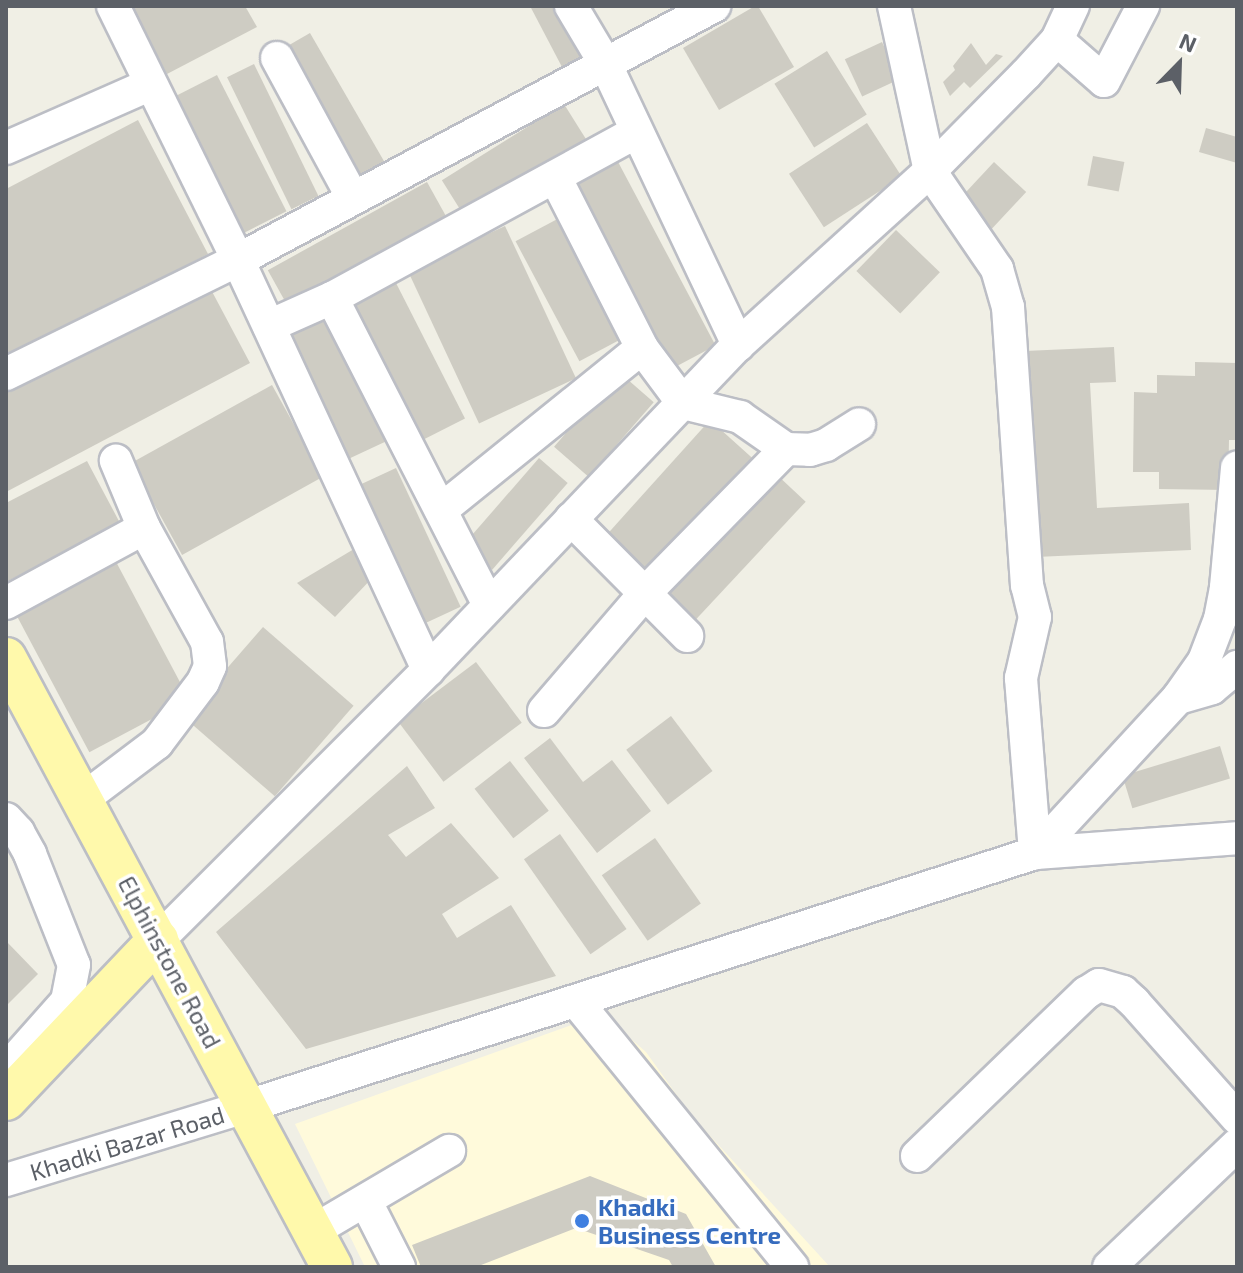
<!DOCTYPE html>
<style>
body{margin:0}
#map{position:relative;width:1243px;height:1273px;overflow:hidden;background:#f0efe5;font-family:"Exo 2",sans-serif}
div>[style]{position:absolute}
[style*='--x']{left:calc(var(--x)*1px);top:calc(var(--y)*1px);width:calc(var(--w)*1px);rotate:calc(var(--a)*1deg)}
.commercial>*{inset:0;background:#fffadb}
.building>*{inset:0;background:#ceccc3;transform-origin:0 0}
.roads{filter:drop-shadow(2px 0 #bcbec5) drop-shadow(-2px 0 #bcbec5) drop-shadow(0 2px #bcbec5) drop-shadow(0 -2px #bcbec5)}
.minor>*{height:32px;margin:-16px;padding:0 16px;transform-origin:16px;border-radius:16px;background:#fff}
.major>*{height:40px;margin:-20px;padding:0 20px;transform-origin:20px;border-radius:20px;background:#fff9ab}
.dots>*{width:22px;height:22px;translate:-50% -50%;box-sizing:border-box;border:4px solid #fff;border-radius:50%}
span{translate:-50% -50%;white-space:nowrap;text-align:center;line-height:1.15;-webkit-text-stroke:7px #fff;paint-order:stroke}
.street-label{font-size:24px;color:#5c6067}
.shop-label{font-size:24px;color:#366cbe;font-weight:700}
.left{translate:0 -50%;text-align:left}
.frame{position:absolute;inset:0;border:8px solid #5c6067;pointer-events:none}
.north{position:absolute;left:1139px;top:24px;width:80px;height:80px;-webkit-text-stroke:6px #fff;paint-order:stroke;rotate:23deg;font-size:22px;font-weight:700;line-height:32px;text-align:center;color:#5c6067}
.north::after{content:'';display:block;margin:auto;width:28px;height:36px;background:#5c6067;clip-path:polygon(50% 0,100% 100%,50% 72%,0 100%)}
</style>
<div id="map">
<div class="commercial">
<div style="clip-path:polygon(594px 1017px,615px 1025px,646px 1052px,691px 1115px,830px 1267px,365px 1267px,295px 1124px)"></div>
</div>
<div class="building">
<div style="clip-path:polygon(131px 6px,245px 6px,257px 27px,167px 74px)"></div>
<div style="clip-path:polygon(530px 6px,566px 6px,591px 52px,562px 67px)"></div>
<div style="clip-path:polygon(755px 6px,758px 6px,794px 67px,719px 110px,683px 48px)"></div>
<div style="left:310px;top:33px;width:151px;height:28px;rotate:60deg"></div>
<div style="left:882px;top:42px;width:41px;height:41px;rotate:65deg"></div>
<div style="clip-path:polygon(971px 43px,986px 65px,996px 54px,1003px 56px,970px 88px,964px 82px,950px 96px,943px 82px,955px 70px,953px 66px)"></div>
<div style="left:827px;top:51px;width:75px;height:62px;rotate:58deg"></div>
<div style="left:254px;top:64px;width:147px;height:30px;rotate:64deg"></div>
<div style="left:217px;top:75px;width:153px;height:54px;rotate:63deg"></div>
<div style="left:564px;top:104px;width:52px;height:144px;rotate:58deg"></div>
<div style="clip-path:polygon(138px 120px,208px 254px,6px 359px,6px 189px)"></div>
<div style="left:867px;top:123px;width:64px;height:93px;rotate:57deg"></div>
<div style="clip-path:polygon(1206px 128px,1237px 137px,1237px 163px,1199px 152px)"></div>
<div style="left:1093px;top:156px;width:32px;height:30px;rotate:11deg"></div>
<div style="left:617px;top:160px;width:210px;height:58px;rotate:62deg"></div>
<div style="left:994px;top:162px;width:44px;height:52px;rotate:43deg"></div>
<div style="left:427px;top:182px;width:47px;height:182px;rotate:61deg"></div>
<div style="left:565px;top:215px;width:136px;height:56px;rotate:62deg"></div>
<div style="left:505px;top:226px;width:168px;height:107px;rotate:65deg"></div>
<div style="left:896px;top:230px;width:61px;height:57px;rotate:44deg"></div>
<div style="left:396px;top:283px;width:152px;height:62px;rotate:63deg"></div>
<div style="clip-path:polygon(208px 284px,250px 363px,6px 492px,6px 391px)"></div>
<div style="left:326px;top:305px;width:149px;height:49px;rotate:65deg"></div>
<div style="clip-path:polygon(1114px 347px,1116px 382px,1090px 383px,1097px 508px,1189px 503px,1191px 550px,1036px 557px,1025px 351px)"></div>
<div style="clip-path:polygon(1195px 362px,1237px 363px,1237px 440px,1229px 440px,1228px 490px,1159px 489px,1159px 472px,1133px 472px,1134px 392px,1157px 393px,1157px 375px,1195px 376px)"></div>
<div style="left:619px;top:372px;width:46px;height:99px;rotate:41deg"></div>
<div style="left:272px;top:385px;width:105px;height:161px;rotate:61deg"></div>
<div style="left:710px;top:420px;width:61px;height:161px;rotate:42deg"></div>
<div style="left:539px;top:458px;width:38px;height:115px;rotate:41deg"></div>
<div style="clip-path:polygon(87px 461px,120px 523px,8px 581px,6px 503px)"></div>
<div style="left:396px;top:468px;width:153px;height:47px;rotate:65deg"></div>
<div style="left:775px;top:473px;width:42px;height:173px;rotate:43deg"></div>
<div style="clip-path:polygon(359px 546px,376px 574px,335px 617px,297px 583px)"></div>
<div style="left:114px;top:558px;width:160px;height:113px;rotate:62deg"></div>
<div style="left:263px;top:627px;width:120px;height:120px;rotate:41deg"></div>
<div style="left:476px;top:662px;width:76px;height:98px;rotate:53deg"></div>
<div style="left:671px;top:716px;width:69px;height:56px;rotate:53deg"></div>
<div style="clip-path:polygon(550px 738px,583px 782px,612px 760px,651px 811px,597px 853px,524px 758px)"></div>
<div style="left:1220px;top:746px;width:34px;height:102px;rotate:73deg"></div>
<div style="left:510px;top:761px;width:63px;height:45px;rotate:52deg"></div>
<div style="clip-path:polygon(407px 766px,435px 808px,388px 835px,406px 857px,451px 823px,499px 878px,442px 914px,457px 938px,511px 905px,556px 976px,306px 1049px,216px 932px)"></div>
<div style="left:560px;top:834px;width:116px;height:44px;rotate:55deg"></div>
<div style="left:655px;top:838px;width:80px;height:65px;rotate:55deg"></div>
<div style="clip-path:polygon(6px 941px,38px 974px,6px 1006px)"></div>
<div style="clip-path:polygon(590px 1176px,686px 1214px,716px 1267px,673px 1267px,669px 1260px,576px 1228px,476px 1267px,421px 1267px,412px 1245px)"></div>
</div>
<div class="roads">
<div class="minor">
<div style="--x:113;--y:6;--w:283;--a:63.8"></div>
<div style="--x:238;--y:260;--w:452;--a:65.1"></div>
<div style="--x:571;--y:6;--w:66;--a:59.2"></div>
<div style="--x:605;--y:63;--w:312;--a:64.7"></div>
<div style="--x:894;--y:6;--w:169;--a:77.7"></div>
<div style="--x:930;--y:171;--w:119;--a:55.6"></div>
<div style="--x:997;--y:269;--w:40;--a:74"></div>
<div style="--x:1008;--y:307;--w:279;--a:86.1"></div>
<div style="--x:1027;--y:585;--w:33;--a:76"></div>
<div style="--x:1035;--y:617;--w:63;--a:102.9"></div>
<div style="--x:1021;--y:678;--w:176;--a:85.4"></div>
<div style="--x:1057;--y:40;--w:62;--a:41.1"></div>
<div style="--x:1104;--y:81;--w:85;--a:-62.5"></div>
<div style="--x:277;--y:58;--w:159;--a:61.5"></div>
<div style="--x:6;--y:148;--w:158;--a:-23.8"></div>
<div style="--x:555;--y:177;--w:192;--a:63"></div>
<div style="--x:642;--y:348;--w:69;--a:53.3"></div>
<div style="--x:683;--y:403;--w:59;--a:13.8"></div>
<div style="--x:740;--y:417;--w:56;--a:34.8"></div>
<div style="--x:269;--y:326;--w:69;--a:-24"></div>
<div style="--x:6;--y:374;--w:258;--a:-26.2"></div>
<div style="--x:238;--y:260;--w:540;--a:-28.08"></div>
<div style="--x:441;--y:510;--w:258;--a:-38.9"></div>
<div style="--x:571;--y:519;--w:165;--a:45.2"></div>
<div style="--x:6;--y:603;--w:157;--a:-28.5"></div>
<div style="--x:144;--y:528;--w:73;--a:-112.7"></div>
<div style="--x:489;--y:605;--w:345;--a:-117.1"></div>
<div style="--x:332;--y:298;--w:347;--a:-28.6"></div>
<div style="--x:1178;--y:698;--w:35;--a:-16"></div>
<div style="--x:1212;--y:688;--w:33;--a:-40"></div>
<div style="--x:544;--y:711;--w:155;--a:-49.4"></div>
<div style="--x:645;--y:593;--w:202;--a:-45.6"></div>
<div style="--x:786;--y:449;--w:24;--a:2"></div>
<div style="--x:810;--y:450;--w:17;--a:-17"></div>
<div style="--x:826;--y:445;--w:39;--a:-32"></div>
<div style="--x:83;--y:799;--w:93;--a:-37.1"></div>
<div style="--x:157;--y:743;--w:76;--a:-53"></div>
<div style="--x:203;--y:682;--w:17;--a:-66"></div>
<div style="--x:210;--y:666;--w:24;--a:-97"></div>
<div style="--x:207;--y:642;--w:130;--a:-118.9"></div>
<div style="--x:6;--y:819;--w:18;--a:47"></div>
<div style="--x:18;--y:832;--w:25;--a:61"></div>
<div style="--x:30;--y:854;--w:119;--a:68.4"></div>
<div style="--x:74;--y:965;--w:37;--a:101"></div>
<div style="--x:67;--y:1001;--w:92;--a:131.5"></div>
<div style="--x:1035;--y:853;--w:211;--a:-47.3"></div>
<div style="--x:1178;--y:698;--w:45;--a:-54.9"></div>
<div style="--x:1204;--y:661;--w:45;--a:-69.1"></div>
<div style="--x:1220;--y:619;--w:33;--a:-79"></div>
<div style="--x:1226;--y:587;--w:120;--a:-84.7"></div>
<div style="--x:158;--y:940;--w:382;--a:-45"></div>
<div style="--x:428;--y:670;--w:449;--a:-46.4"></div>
<div style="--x:738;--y:345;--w:259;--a:-42.2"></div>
<div style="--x:930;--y:171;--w:136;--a:-45.3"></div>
<div style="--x:1026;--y:74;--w:46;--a:-47.6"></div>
<div style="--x:1057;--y:40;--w:38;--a:-65"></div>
<div style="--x:576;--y:1001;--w:343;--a:50.9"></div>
<div style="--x:917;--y:1156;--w:235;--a:-44"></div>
<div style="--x:1086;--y:993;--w:15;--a:-32"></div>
<div style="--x:1099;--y:985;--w:25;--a:16"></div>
<div style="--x:1123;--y:992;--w:15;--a:42"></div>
<div style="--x:1134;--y:1002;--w:155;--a:48.4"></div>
<div style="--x:6;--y:1180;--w:253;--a:-17"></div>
<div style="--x:248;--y:1106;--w:827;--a:-17.82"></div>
<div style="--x:1035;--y:853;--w:203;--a:-4.2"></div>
<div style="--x:366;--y:1202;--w:73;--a:63.1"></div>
<div style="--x:313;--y:1231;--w:158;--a:-30.5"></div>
<div style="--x:1109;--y:1267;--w:177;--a:-43.6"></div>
</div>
<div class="major">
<div style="--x:6;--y:658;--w:691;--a:61.84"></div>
<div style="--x:6;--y:1100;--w:221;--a:-46.5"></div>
</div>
</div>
<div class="dots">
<div style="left:582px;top:1221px;background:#3f7fe0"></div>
</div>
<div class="street-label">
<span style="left:170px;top:962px;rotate:62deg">Elphinstone Road</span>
<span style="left:127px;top:1143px;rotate:-17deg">Khadki Bazar Road</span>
</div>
<div class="shop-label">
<span class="left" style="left:598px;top:1221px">Khadki<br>Business Centre</span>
</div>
<div class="frame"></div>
<div class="north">N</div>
</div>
